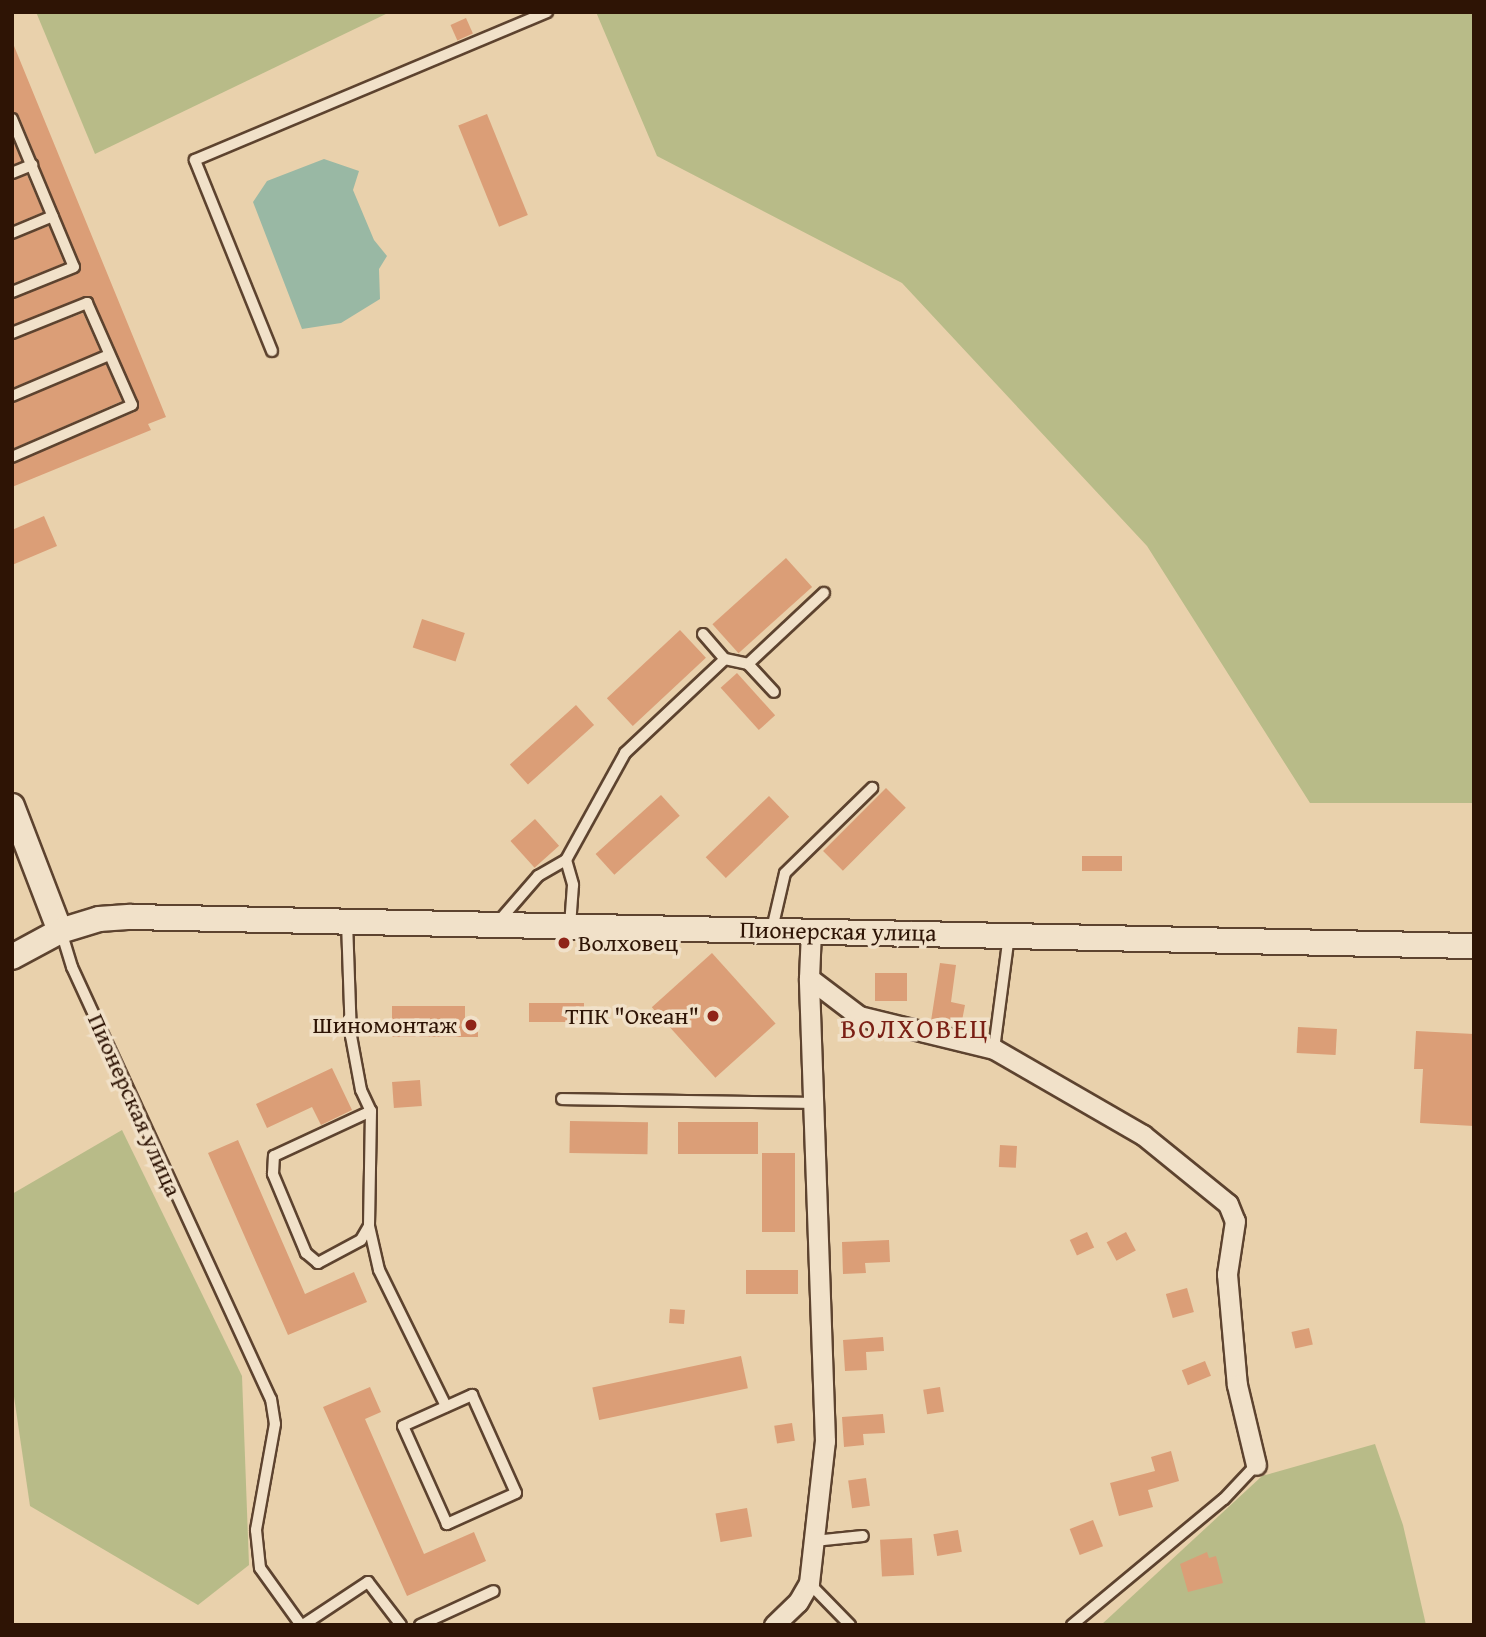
<!DOCTYPE html>
<meta charset="utf-8">
<style>
body{margin:0}
#map{position:relative;width:1486px;height:1637px;overflow:hidden;background:#e9d1ac;font-family:"Gentium Book Plus",serif}
div>[style]{position:absolute}
[style*='--x']{left:calc(var(--x)*1px);top:calc(var(--y)*1px);width:calc(var(--w)*1px);rotate:calc(var(--a)*1deg)}
.green>*{inset:0;background:#b8bb88}
.water>*{inset:0;background:#99b8a4}
.building>*{inset:0;background:#db9e77;transform-origin:0 0}
.roads{filter:drop-shadow(2px 0 #5d432f) drop-shadow(-2px 0 #5d432f) drop-shadow(0 2px #5d432f) drop-shadow(0 -2px #5d432f)}
.service>*{height:10px;margin:-5px;padding:0 5px;transform-origin:5px;border-radius:5px;background:#f1e1c9}
.minor>*{height:19px;margin:-9.5px;padding:0 9.5px;transform-origin:9.5px;border-radius:9.5px;background:#f1e1c9}
.tertiary>*{height:24px;margin:-12px;padding:0 12px;transform-origin:12px;border-radius:12px;background:#f1e1c9}
.dots>*{width:19px;height:19px;translate:-50% -50%;box-sizing:border-box;border:4px solid #f1e1c9;border-radius:50%}
span{translate:-50% -50%;white-space:nowrap;text-align:center;line-height:1.15;-webkit-text-stroke:7px #f1e1c9;paint-order:stroke}
.street-label{font-size:24px;color:#2e1405}
.poi-label{font-size:24px;color:#2e1405}
.left{translate:0 -50%;text-align:left}
.right{translate:-100% -50%;text-align:right}
.quarter-label{font-size:28px;color:#7a1f14;letter-spacing:2px}
.frame{position:absolute;inset:0;border:14px solid #2e1405;pointer-events:none}
</style>
<div id="map">
<div class="green">
<div style="clip-path:polygon(36px 12px,390px 12px,95px 154px)"></div>
<div style="clip-path:polygon(596px 12px,1474px 12px,1474px 803px,1310px 803px,1147px 546px,902px 283px,657px 156px)"></div>
<div style="clip-path:polygon(122px 1130px,242px 1376px,249px 1565px,198px 1605px,30px 1506px,12px 1383px,12px 1194px)"></div>
<div style="clip-path:polygon(1375px 1444px,1403px 1525px,1426px 1625px,1101px 1625px,1262px 1476px)"></div>
</div>
<div class="water">
<div style="clip-path:polygon(324px 159px,359px 171px,353px 190px,374px 240px,387px 256px,379px 269px,380px 299px,341px 323px,302px 329px,253px 202px,267px 181px)"></div>
</div>
<div class="building">
<div style="left:466px;top:18px;width:17px;height:17px;rotate:66deg"></div>
<div style="clip-path:polygon(12px 41px,166px 417px,148px 424px,151px 430px,12px 487px,12px 464px,135px 412px,139px 405px,91px 297px,12px 325px,12px 299px,77px 274px,81px 267px,19px 116px,12px 112px)"></div>
<div style="left:487px;top:114px;width:109px;height:31px;rotate:68deg"></div>
<div style="clip-path:polygon(12px 139px,22px 161px,12px 165px)"></div>
<div style="clip-path:polygon(27px 175px,43px 212px,12px 225px,12px 180px)"></div>
<div style="clip-path:polygon(49px 226px,64px 263px,12px 284px,12px 240px)"></div>
<div style="clip-path:polygon(83px 313px,100px 351px,12px 388px,12px 340px)"></div>
<div style="clip-path:polygon(106px 364px,122px 401px,12px 449px,12px 403px)"></div>
<div style="clip-path:polygon(44px 516px,57px 546px,12px 565px,12px 530px)"></div>
<div style="left:786px;top:558px;width:39px;height:99px;rotate:48deg"></div>
<div style="left:422px;top:619px;width:45px;height:30px;rotate:18deg"></div>
<div style="left:680px;top:630px;width:38px;height:100px;rotate:47deg"></div>
<div style="left:737px;top:673px;width:57px;height:22px;rotate:48deg"></div>
<div style="left:576px;top:705px;width:27px;height:89px;rotate:48deg"></div>
<div style="left:886px;top:788px;width:28px;height:89px;rotate:45deg"></div>
<div style="left:661px;top:795px;width:28px;height:88px;rotate:48deg"></div>
<div style="left:769px;top:796px;width:29px;height:88px;rotate:46deg"></div>
<div style="left:535px;top:819px;width:36px;height:33px;rotate:48deg"></div>
<div style="left:1082px;top:856px;width:40px;height:15px"></div>
<div style="left:712px;top:953px;width:95px;height:81px;rotate:48deg"></div>
<div style="clip-path:polygon(940px 963px,956px 965px,951px 1002px,965px 1005px,961px 1026px,931px 1021px)"></div>
<div style="left:875px;top:973px;width:32px;height:28px"></div>
<div style="left:529px;top:1003px;width:55px;height:19px"></div>
<div style="clip-path:polygon(392px 1006px,465px 1006px,465px 1018px,478px 1018px,478px 1037px,392px 1037px)"></div>
<div style="left:1298px;top:1027px;width:39px;height:26px;rotate:3deg"></div>
<div style="clip-path:polygon(1416px 1031px,1474px 1034px,1474px 1126px,1420px 1123px,1423px 1069px,1414px 1069px)"></div>
<div style="clip-path:polygon(332px 1068px,352px 1110px,321px 1125px,312px 1107px,267px 1128px,256px 1104px)"></div>
<div style="left:420px;top:1080px;width:26px;height:28px;rotate:86deg"></div>
<div style="left:570px;top:1121px;width:78px;height:32px;rotate:1deg"></div>
<div style="left:678px;top:1122px;width:80px;height:32px"></div>
<div style="clip-path:polygon(238px 1140px,305px 1294px,354px 1272px,367px 1302px,288px 1335px,208px 1153px)"></div>
<div style="left:1000px;top:1145px;width:17px;height:22px;rotate:3deg"></div>
<div style="left:762px;top:1153px;width:33px;height:79px"></div>
<div style="left:1087px;top:1232px;width:17px;height:19px;rotate:65deg"></div>
<div style="left:1126px;top:1232px;width:21px;height:22px;rotate:62deg"></div>
<div style="clip-path:polygon(889px 1240px,890px 1262px,865px 1263px,866px 1273px,843px 1274px,842px 1242px)"></div>
<div style="left:746px;top:1270px;width:52px;height:24px"></div>
<div style="left:1187px;top:1288px;width:25px;height:22px;rotate:74deg"></div>
<div style="left:670px;top:1309px;width:15px;height:14px;rotate:4deg"></div>
<div style="left:1309px;top:1328px;width:17px;height:18px;rotate:77deg"></div>
<div style="clip-path:polygon(883px 1337px,884px 1351px,866px 1352px,867px 1370px,845px 1371px,843px 1340px)"></div>
<div style="left:741px;top:1356px;width:33px;height:152px;rotate:78deg"></div>
<div style="left:1205px;top:1361px;width:16px;height:25px;rotate:68deg"></div>
<div style="clip-path:polygon(370px 1387px,381px 1412px,365px 1419px,424px 1554px,474px 1532px,486px 1561px,407px 1596px,323px 1407px)"></div>
<div style="left:940px;top:1387px;width:25px;height:17px;rotate:81deg"></div>
<div style="clip-path:polygon(883px 1414px,885px 1433px,863px 1434px,864px 1445px,844px 1447px,842px 1417px)"></div>
<div style="left:792px;top:1423px;width:18px;height:18px;rotate:81deg"></div>
<div style="clip-path:polygon(1171px 1451px,1179px 1481px,1148px 1490px,1153px 1507px,1119px 1516px,1110px 1483px,1155px 1471px,1151px 1457px)"></div>
<div style="left:866px;top:1478px;width:28px;height:18px;rotate:82deg"></div>
<div style="left:747px;top:1508px;width:29px;height:32px;rotate:80deg"></div>
<div style="left:1093px;top:1520px;width:28px;height:25px;rotate:69deg"></div>
<div style="left:958px;top:1530px;width:22px;height:25px;rotate:80deg"></div>
<div style="left:912px;top:1538px;width:37px;height:32px;rotate:87deg"></div>
<div style="clip-path:polygon(1207px 1552px,1209px 1558px,1216px 1556px,1223px 1583px,1188px 1592px,1180px 1564px)"></div>
</div>
<div class="roads">
<div class="service">
<div style="--x:12;--y:119;--w:160;--a:67.3"></div>
<div style="--x:74;--y:267;--w:67;--a:158"></div>
<div style="--x:12;--y:173;--w:22;--a:-22"></div>
<div style="--x:12;--y:233;--w:44;--a:-22.5"></div>
<div style="--x:12;--y:333;--w:81;--a:-21.8"></div>
<div style="--x:87;--y:303;--w:111;--a:66.2"></div>
<div style="--x:132;--y:405;--w:131;--a:156.6"></div>
<div style="--x:272;--y:351;--w:206;--a:-112"></div>
<div style="--x:195;--y:160;--w:382;--a:-22.8"></div>
<div style="--x:12;--y:396;--w:105;--a:-22.9"></div>
<div style="--x:703;--y:634;--w:33;--a:49"></div>
<div style="--x:748;--y:664;--w:38;--a:47"></div>
<div style="--x:566;--y:860;--w:122;--a:-61.1"></div>
<div style="--x:625;--y:753;--w:137;--a:-43.2"></div>
<div style="--x:725;--y:659;--w:24;--a:12"></div>
<div style="--x:748;--y:664;--w:104;--a:-43.1"></div>
<div style="--x:499;--y:921;--w:60;--a:-49.1"></div>
<div style="--x:538;--y:876;--w:32;--a:-30"></div>
<div style="--x:566;--y:860;--w:26;--a:74"></div>
<div style="--x:573;--y:885;--w:41;--a:94.2"></div>
<div style="--x:347;--y:922;--w:114;--a:88"></div>
<div style="--x:351;--y:1036;--w:55;--a:79.5"></div>
<div style="--x:361;--y:1090;--w:23;--a:65"></div>
<div style="--x:371;--y:1111;--w:115;--a:91"></div>
<div style="--x:369;--y:1226;--w:45;--a:77.2"></div>
<div style="--x:379;--y:1270;--w:152;--a:63.8"></div>
<div style="--x:772;--y:929;--w:57;--a:-76.9"></div>
<div style="--x:785;--y:873;--w:122;--a:-44.3"></div>
<div style="--x:61;--y:931;--w:38;--a:73"></div>
<div style="--x:72;--y:967;--w:476;--a:65.3"></div>
<div style="--x:271;--y:1399;--w:25;--a:81"></div>
<div style="--x:275;--y:1424;--w:108;--a:100.2"></div>
<div style="--x:256;--y:1530;--w:38;--a:84"></div>
<div style="--x:260;--y:1568;--w:70;--a:54.3"></div>
<div style="--x:994;--y:1049;--w:115;--a:-82.5"></div>
<div style="--x:562;--y:1099;--w:250;--a:0.9"></div>
<div style="--x:369;--y:1226;--w:16;--a:120"></div>
<div style="--x:361;--y:1240;--w:49;--a:151.9"></div>
<div style="--x:318;--y:1263;--w:16;--a:-140"></div>
<div style="--x:306;--y:1253;--w:86;--a:-112.7"></div>
<div style="--x:273;--y:1174;--w:18;--a:-87"></div>
<div style="--x:274;--y:1156;--w:107;--a:-24.9"></div>
<div style="--x:472;--y:1395;--w:107;--a:65.8"></div>
<div style="--x:516;--y:1493;--w:76;--a:155.8"></div>
<div style="--x:447;--y:1524;--w:107;--a:-114.2"></div>
<div style="--x:403;--y:1426;--w:76;--a:-24.2"></div>
<div style="--x:814;--y:1541;--w:49;--a:-5.8"></div>
<div style="--x:809;--y:1583;--w:59;--a:45.7"></div>
<div style="--x:303;--y:1625;--w:78;--a:-33.5"></div>
<div style="--x:368;--y:1582;--w:54;--a:52.5"></div>
<div style="--x:420;--y:1625;--w:81;--a:-24.7"></div>
<div style="--x:1072;--y:1625;--w:197;--a:-39.7"></div>
<div style="--x:1224;--y:1499;--w:47;--a:-46.7"></div>
</div>
<div class="minor">
<div style="--x:809;--y:978;--w:63;--a:37.2"></div>
<div style="--x:859;--y:1016;--w:139;--a:13.7"></div>
<div style="--x:994;--y:1049;--w:172;--a:30"></div>
<div style="--x:1143;--y:1135;--w:109;--a:39.1"></div>
<div style="--x:1228;--y:1204;--w:18;--a:68"></div>
<div style="--x:1235;--y:1221;--w:54;--a:98.6"></div>
<div style="--x:1227;--y:1274;--w:111;--a:84.9"></div>
<div style="--x:1237;--y:1385;--w:82;--a:76.6"></div>
<div style="--x:774;--y:1625;--w:33;--a:-44"></div>
<div style="--x:798;--y:1602;--w:22;--a:-60"></div>
<div style="--x:809;--y:1583;--w:143;--a:-83.6"></div>
<div style="--x:825;--y:1441;--w:463;--a:-92"></div>
<div style="--x:809;--y:978;--w:47;--a:-87.6"></div>
</div>
<div class="tertiary">
<div style="--x:12;--y:806;--w:134;--a:69"></div>
<div style="--x:12;--y:957;--w:55;--a:-28.4"></div>
<div style="--x:60;--y:931;--w:41;--a:-17.1"></div>
<div style="--x:99;--y:919;--w:32;--a:-4"></div>
<div style="--x:131;--y:917;--w:1343;--a:1.24"></div>
</div>
</div>
<div class="dots">
<div style="left:564px;top:943px;background:#8f2418"></div>
<div style="left:713px;top:1016px;background:#8f2418"></div>
<div style="left:471px;top:1025px;background:#8f2418"></div>
</div>
<div class="street-label">
<span style="left:838px;top:931px;rotate:1deg">Пионерская улица</span>
<span style="left:135px;top:1105px;rotate:66deg">Пионерская улица</span>
</div>
<div class="poi-label">
<span class="left" style="left:578px;top:943px">Волховец</span>
<span class="right" style="left:699px;top:1016px">ТПК "Океан"</span>
<span class="right" style="left:457px;top:1025px">Шиномонтаж</span>
</div>
<div class="quarter-label">
<span style="left:915px;top:1028px">ВОЛХОВЕЦ</span>
</div>
<div class="frame"></div>
</div>
